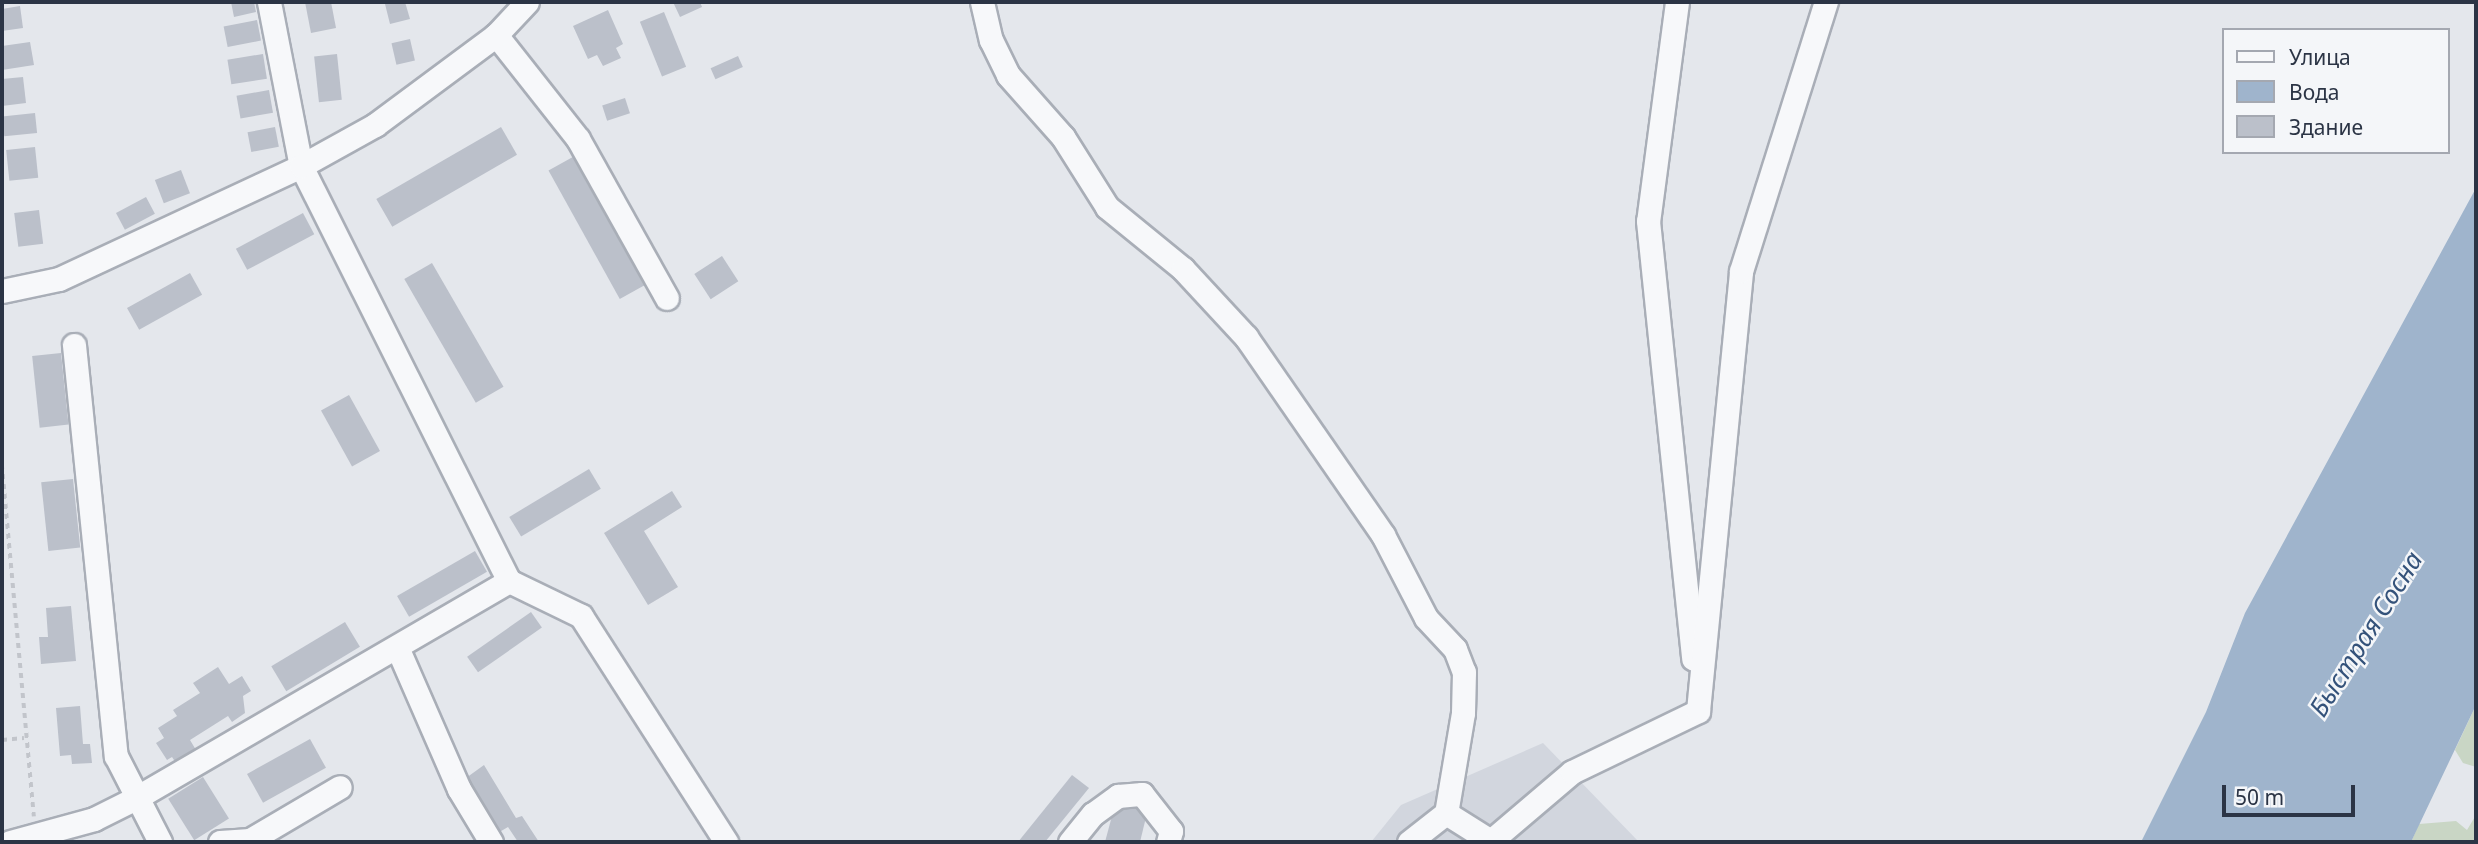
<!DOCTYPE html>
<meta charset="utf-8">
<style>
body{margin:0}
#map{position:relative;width:2478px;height:844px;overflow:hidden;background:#e4e7ec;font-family:"Noto Sans",sans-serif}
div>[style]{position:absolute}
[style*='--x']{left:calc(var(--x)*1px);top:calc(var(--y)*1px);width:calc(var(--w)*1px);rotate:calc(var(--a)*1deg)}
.built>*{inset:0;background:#d2d6de}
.green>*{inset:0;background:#c9d6c5}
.water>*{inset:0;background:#9fb4cc}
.building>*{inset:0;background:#bbc0ca;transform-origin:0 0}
.path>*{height:3.5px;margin-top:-1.75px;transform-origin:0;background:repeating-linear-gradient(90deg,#c2c5cb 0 5px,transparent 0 10px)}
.roads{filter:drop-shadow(2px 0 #a9aeb7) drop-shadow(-2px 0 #a9aeb7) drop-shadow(0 2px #a9aeb7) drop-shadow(0 -2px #a9aeb7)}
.minor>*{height:23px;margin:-11.5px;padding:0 11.5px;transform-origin:11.5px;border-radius:11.5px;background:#f7f8fa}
span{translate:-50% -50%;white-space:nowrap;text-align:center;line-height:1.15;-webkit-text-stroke:5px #f4f6f9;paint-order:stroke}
.water-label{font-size:26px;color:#34527a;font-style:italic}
.frame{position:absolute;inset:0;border:4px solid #2b3445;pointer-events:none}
.legend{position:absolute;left:2222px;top:28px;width:228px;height:126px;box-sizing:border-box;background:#f4f6f9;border:2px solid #a4a8b1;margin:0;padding:9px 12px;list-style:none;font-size:21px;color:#2b3445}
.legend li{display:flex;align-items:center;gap:14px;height:35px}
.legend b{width:35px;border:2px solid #a4a8b1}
.scale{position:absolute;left:2222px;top:785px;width:133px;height:32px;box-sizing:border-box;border:4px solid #2b3445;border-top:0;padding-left:9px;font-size:21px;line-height:24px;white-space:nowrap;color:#2b3445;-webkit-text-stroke:5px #f4f6f9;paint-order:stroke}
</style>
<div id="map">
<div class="built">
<div style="clip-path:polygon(1543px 743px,1639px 842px,1371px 842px,1401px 805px)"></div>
</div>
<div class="green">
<div style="clip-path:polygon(2476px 705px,2476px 767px,2463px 763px,2455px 750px)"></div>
<div style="clip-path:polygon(2476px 815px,2476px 842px,2411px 842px,2419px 824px,2456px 821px,2467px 830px)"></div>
</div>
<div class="water">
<div style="clip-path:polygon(2476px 188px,2476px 705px,2411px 842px,2141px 842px,2206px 712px,2245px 613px)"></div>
</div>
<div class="building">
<div style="clip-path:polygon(231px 2px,254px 2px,256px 12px,234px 17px)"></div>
<div style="clip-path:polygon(305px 2px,331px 2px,336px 28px,311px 33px)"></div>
<div style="clip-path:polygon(395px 2px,405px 2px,410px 19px,390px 24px,385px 4px)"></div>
<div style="clip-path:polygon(673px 2px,700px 2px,702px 7px,680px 17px)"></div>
<div style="clip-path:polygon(20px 6px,23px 28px,2px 31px,2px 9px)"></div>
<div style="clip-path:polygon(608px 10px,623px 44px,616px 48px,621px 58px,603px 66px,597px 55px,588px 59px,573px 26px)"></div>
<div style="left:664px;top:12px;width:59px;height:26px;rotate:68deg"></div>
<div style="left:257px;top:20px;width:21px;height:34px;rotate:79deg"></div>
<div style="left:410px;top:39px;width:22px;height:19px;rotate:77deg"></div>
<div style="clip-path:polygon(30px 42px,34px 65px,2px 70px,2px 46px)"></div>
<div style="left:263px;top:54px;width:25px;height:36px;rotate:81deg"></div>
<div style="left:337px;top:54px;width:46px;height:23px;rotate:84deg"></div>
<div style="left:738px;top:56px;width:12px;height:30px;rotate:66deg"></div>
<div style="clip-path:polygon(23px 77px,26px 103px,2px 106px,2px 79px)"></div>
<div style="left:269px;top:90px;width:23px;height:33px;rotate:80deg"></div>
<div style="left:625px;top:98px;width:16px;height:24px;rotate:72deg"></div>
<div style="left:35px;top:113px;width:20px;height:33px;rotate:84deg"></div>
<div style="left:275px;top:127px;width:20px;height:28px;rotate:79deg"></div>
<div style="left:501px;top:127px;width:32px;height:144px;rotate:60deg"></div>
<div style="left:35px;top:147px;width:31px;height:29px;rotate:84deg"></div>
<div style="left:580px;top:153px;width:147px;height:36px;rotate:61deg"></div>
<div style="left:181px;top:170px;width:25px;height:28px;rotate:69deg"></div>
<div style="left:146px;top:197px;width:19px;height:34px;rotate:62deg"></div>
<div style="left:39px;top:210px;width:34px;height:25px;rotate:83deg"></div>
<div style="left:303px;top:213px;width:24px;height:76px;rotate:62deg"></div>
<div style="left:722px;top:256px;width:30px;height:33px;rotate:57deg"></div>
<div style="left:432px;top:263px;width:143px;height:32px;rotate:60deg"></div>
<div style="left:190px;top:273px;width:25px;height:72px;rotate:61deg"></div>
<div style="left:61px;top:353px;width:72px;height:29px;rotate:84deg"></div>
<div style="left:349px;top:395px;width:64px;height:32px;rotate:61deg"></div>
<div style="left:589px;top:469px;width:23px;height:93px;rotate:59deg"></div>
<div style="left:73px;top:479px;width:69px;height:32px;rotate:84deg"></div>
<div style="clip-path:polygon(672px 491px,682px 507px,644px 531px,678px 587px,648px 605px,604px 533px)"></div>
<div style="left:475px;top:551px;width:24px;height:90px;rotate:60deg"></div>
<div style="clip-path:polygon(71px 606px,76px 661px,41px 664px,39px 637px,48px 637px,46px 608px)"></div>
<div style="left:531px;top:612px;width:19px;height:78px;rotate:55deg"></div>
<div style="left:345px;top:622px;width:29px;height:86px;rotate:59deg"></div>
<div style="clip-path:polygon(218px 667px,229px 684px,242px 676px,251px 691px,243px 696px,245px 713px,232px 722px,228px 716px,190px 740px,196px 750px,176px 763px,172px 757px,167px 760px,156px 743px,164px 738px,158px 728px,177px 716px,173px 710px,200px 693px,193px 683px)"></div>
<div style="clip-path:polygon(80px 706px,83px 744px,90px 744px,92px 763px,72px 764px,71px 755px,60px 756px,56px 708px)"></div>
<div style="left:310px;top:739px;width:33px;height:72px;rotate:61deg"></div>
<div style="clip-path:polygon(484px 765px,516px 818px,522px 816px,539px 842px,518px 842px,508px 827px,496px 834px,466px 778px)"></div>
<div style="clip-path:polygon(1072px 775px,1089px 788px,1045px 842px,1018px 842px)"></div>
<div style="left:203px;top:777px;width:49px;height:41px;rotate:58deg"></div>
<div style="clip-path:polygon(1116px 801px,1148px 809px,1140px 842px,1105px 842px)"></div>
</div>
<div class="path">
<div style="--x:2;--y:464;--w:354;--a:84.8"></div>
<div style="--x:2;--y:740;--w:22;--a:-5"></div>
</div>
<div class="roads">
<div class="minor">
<div style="--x:269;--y:2;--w:167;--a:79"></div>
<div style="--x:301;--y:166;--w:464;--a:63.4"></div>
<div style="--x:509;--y:581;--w:80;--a:25.9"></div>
<div style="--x:581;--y:616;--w:269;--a:57.3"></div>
<div style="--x:982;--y:2;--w:39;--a:77"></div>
<div style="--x:991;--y:40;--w:39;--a:64"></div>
<div style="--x:1008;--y:75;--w:83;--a:48.4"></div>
<div style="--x:1063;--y:137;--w:83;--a:57.8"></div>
<div style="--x:1107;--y:207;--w:98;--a:39.2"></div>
<div style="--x:1183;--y:269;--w:93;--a:47.2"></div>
<div style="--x:1246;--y:337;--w:241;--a:55.3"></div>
<div style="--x:1383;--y:535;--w:93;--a:62.6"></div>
<div style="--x:1426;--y:618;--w:42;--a:46.9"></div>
<div style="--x:1455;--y:649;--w:25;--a:69"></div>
<div style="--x:1464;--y:672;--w:41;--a:91.4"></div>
<div style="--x:1463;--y:713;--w:101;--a:99.6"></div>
<div style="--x:1677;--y:2;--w:221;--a:97.5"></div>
<div style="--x:1648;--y:221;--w:440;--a:84.1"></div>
<div style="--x:496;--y:35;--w:132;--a:51.7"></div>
<div style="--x:578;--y:139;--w:182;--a:60.8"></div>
<div style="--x:2;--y:291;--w:58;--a:-11.9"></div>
<div style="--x:59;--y:279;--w:267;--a:-25"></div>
<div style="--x:301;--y:166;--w:85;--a:-29"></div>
<div style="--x:375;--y:125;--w:151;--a:-36.6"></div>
<div style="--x:496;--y:35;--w:45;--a:-46.8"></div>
<div style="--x:74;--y:345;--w:413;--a:84.2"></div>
<div style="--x:116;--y:756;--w:97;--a:62.9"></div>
<div style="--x:397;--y:647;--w:155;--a:66.4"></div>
<div style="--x:459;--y:789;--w:62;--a:58.9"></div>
<div style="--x:1492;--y:840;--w:105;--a:-40.4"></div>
<div style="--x:1572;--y:772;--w:140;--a:-25.8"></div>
<div style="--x:1698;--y:711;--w:442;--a:-84.4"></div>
<div style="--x:1741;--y:271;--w:282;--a:-72.5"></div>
<div style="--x:10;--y:842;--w:87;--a:-15.3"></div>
<div style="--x:94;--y:819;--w:47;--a:-26.6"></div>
<div style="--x:136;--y:798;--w:432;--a:-30.2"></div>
<div style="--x:220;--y:842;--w:30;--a:-4"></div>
<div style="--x:250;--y:840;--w:104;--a:-30.5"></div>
<div style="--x:1070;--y:842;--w:36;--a:-51"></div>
<div style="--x:1093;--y:814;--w:31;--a:-36"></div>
<div style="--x:1118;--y:796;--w:24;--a:-5"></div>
<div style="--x:1142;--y:794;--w:47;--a:51.9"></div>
<div style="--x:1171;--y:831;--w:11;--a:105"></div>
<div style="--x:1409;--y:842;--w:47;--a:-38.1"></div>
<div style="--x:1446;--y:813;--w:54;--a:32.2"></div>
</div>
</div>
<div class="water-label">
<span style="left:2366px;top:634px;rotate:-58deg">Быстрая Сосна</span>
</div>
<div class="frame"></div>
<ul class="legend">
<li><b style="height:9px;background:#f7f8fa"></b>Улица</li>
<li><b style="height:19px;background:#9fb4cc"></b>Вода</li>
<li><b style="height:19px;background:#bbc0ca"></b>Здание</li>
</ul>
<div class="scale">50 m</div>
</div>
